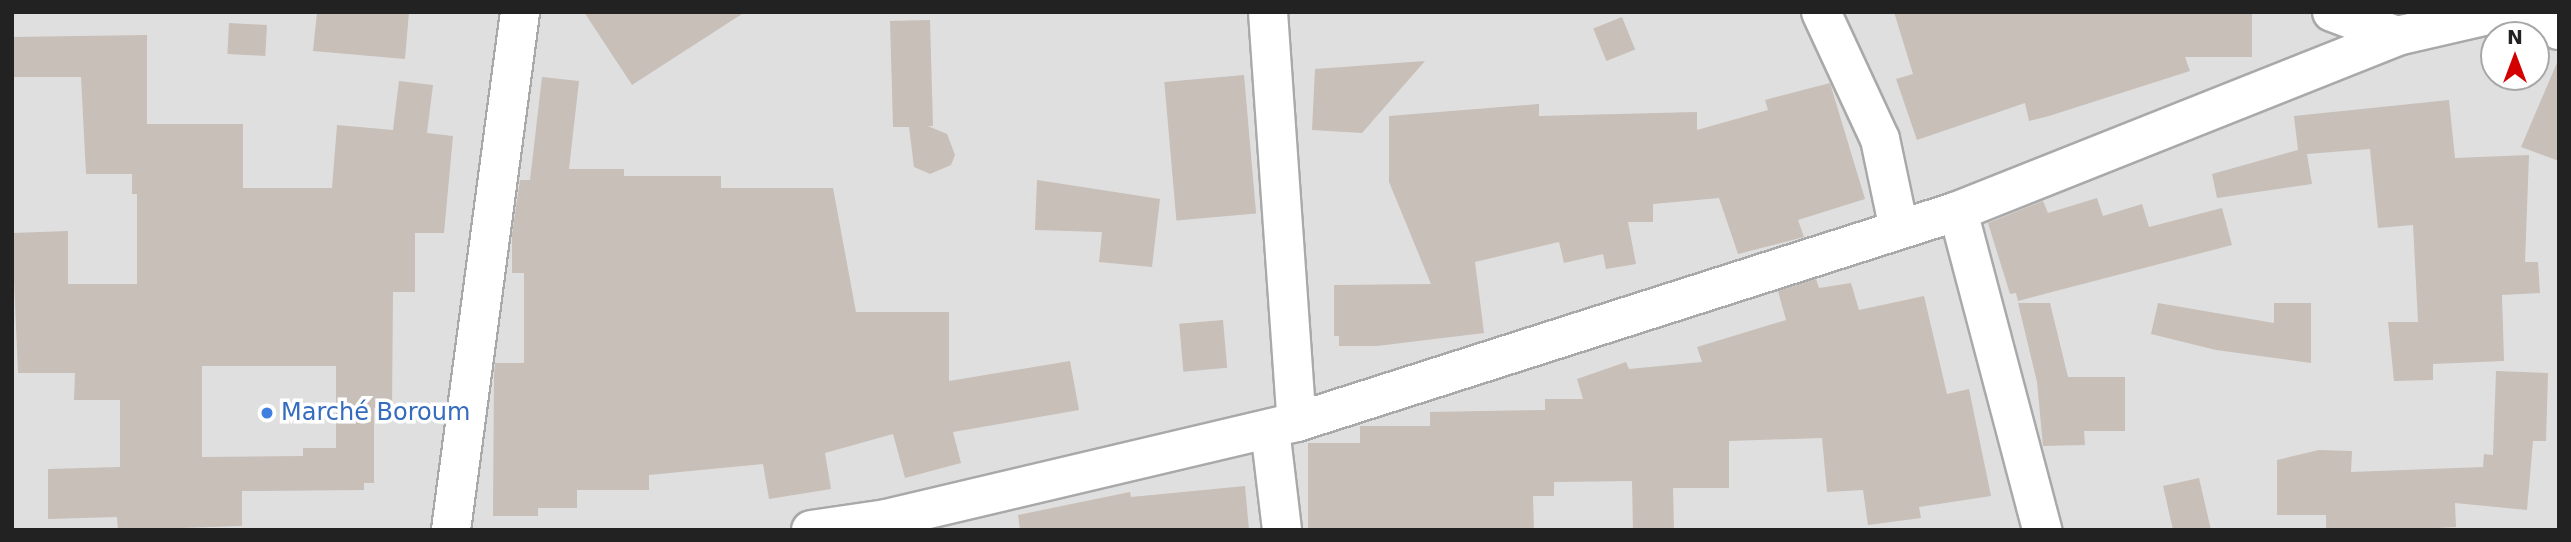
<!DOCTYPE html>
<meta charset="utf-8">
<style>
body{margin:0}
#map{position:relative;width:2571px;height:542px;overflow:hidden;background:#f2efe9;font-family:"DejaVu Sans",sans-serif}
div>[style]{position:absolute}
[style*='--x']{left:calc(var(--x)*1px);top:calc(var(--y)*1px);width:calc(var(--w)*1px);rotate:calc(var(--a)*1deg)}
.residential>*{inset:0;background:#e0dfdf}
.building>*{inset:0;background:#c7bfb8;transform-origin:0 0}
.roads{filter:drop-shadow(2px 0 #a9a9a9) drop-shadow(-2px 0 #a9a9a9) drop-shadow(0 2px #a9a9a9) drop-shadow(0 -2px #a9a9a9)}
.minor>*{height:38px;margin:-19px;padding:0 19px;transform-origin:19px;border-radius:19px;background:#fff}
.tertiary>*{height:38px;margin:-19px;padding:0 19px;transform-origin:19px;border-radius:19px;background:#fff}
.dots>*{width:19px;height:19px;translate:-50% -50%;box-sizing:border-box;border:4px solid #fff;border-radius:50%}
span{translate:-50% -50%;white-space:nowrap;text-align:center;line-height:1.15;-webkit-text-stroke:7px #fff;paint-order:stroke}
.shop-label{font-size:24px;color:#366cbe}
.left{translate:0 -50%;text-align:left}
.frame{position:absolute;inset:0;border:14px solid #222;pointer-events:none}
.north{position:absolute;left:2480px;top:21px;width:70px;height:70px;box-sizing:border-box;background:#fff;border:2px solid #a7a7a7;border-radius:50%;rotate:0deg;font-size:19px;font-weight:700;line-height:28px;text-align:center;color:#222}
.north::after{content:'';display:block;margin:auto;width:24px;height:32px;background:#d40000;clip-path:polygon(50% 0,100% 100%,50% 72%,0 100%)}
</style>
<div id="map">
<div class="residential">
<div style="clip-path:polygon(evenodd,12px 12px,2559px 12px,2559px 530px,12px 530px,12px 12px,2494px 35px,2536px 35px,2536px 77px,2494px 77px,2494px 35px)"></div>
</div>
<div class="building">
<div style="clip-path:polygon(317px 12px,409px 12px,405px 59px,313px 51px)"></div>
<div style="clip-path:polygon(584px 12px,745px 12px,632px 85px)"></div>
<div style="clip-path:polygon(1894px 12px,2252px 12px,2252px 57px,2185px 57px,2190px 71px,2049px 116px,2029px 121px,2025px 103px,1917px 140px,1896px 79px,1913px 74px)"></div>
<div style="left:1622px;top:17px;width:35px;height:31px;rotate:68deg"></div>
<div style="clip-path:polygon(930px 20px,933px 126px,928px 126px,947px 134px,955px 155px,951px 165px,930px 174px,914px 167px,909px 127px,893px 127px,890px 21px)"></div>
<div style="left:229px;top:23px;width:38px;height:31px;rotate:3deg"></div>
<div style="clip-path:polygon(evenodd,147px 35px,147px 124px,243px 124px,243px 188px,332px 188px,337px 125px,393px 130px,399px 81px,433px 85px,427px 133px,453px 136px,444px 233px,415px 233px,415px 292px,393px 292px,392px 408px,374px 408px,374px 483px,364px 483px,364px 490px,242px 491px,242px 526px,118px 530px,117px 517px,48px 519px,48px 469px,120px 467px,120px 400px,74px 400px,75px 373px,18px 373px,12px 233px,68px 231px,68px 284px,137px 284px,137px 194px,132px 194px,132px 174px,86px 174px,81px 77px,12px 77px,12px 37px,147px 35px,202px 366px,336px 366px,336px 448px,303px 448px,303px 456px,202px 457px,202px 366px)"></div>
<div style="clip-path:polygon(2559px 58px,2559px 161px,2521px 147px)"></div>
<div style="clip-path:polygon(1425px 61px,1362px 133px,1312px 130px,1315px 69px)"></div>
<div style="left:1244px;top:75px;width:139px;height:80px;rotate:85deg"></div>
<div style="clip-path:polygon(542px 77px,579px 81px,569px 169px,624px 169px,624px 176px,721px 176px,721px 188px,833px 188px,856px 312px,949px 312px,949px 381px,1070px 361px,1079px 410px,953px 432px,961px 463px,905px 478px,893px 434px,825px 453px,831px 489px,769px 499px,763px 464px,649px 475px,649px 490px,577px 490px,577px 508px,538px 508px,538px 516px,493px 516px,494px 375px,495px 363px,524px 363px,524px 273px,512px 273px,512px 234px,520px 180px,530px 180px)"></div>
<div style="clip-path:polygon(1830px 83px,1865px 199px,1798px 220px,1804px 237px,1738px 254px,1719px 198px,1653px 204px,1653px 222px,1628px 222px,1636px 264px,1606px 269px,1603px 254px,1564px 263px,1559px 242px,1475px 262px,1484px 333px,1377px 346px,1339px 346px,1339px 336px,1334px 336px,1334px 285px,1431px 284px,1389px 182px,1389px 116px,1539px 104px,1539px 116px,1697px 112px,1697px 130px,1768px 110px,1765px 100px)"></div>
<div style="clip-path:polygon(2449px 100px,2455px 158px,2529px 155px,2525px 262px,2538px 262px,2540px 293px,2502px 295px,2504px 361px,2433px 364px,2433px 380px,2394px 381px,2388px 322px,2418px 322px,2413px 225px,2378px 228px,2370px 149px,2307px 154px,2312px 184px,2217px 198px,2212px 174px,2298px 150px,2294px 116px)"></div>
<div style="clip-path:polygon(1037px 180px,1160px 199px,1152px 267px,1099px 262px,1102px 232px,1035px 230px)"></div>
<div style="clip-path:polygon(2097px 198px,2103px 216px,2142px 204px,2149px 227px,2222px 208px,2232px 245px,2018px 301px,2016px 293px,2010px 294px,1988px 223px,2043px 201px,2048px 213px)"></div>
<div style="clip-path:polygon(1816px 279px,1819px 288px,1851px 283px,1859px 310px,1924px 296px,1947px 394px,1969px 389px,1991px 496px,1919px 507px,1921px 518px,1868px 525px,1863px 490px,1827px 492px,1822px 438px,1729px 441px,1729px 488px,1673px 488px,1674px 530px,1633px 530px,1632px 481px,1554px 482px,1554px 496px,1533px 496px,1534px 530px,1308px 530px,1308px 443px,1360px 443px,1360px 426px,1430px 426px,1430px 412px,1545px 410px,1545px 399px,1583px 399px,1577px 379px,1626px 362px,1629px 369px,1702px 362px,1697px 347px,1786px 320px,1778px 291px)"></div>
<div style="clip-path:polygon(2018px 303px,2050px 303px,2068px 377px,2125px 377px,2125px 431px,2084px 431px,2085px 445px,2043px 446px,2037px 382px)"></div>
<div style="clip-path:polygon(2158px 303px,2274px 323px,2274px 303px,2311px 303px,2311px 363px,2216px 350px,2151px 334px)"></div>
<div style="left:1223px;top:320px;width:48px;height:44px;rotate:85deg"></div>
<div style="clip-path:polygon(2496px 371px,2548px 373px,2546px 441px,2533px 441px,2527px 510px,2455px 503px,2456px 527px,2400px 530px,2326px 530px,2326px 515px,2277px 515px,2277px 460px,2319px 450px,2352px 451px,2351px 472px,2483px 467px,2484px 454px,2493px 455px)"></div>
<div style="clip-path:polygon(2199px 478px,2211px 530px,2173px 530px,2163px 486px)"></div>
<div style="clip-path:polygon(1245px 486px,1249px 530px,1020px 530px,1018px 515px,1130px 492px,1131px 497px)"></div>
</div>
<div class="roads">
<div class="minor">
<div style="--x:1268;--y:12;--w:411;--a:86"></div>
<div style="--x:1821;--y:12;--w:140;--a:65.1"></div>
<div style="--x:1880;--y:139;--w:92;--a:78.1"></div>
<div style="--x:1958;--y:211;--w:330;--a:75.2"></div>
<div style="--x:1270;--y:429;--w:102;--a:83.2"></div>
<div style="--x:451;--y:530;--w:523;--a:-82.41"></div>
</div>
<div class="tertiary">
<div style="--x:2332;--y:12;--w:69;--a:20.3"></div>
<div style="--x:2530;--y:12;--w:34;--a:32"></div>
<div style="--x:811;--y:530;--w:76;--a:-8.3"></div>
<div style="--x:886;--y:519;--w:422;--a:-13.3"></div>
<div style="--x:1297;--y:422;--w:694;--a:-17.7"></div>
<div style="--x:1958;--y:211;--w:473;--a:-21.7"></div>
<div style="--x:2397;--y:36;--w:107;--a:-13"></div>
</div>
</div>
<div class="dots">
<div style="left:267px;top:413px;background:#3f7fe0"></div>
</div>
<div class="shop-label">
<span class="left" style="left:281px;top:413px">Marché Boroum</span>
</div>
<div class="frame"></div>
<div class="north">N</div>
</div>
